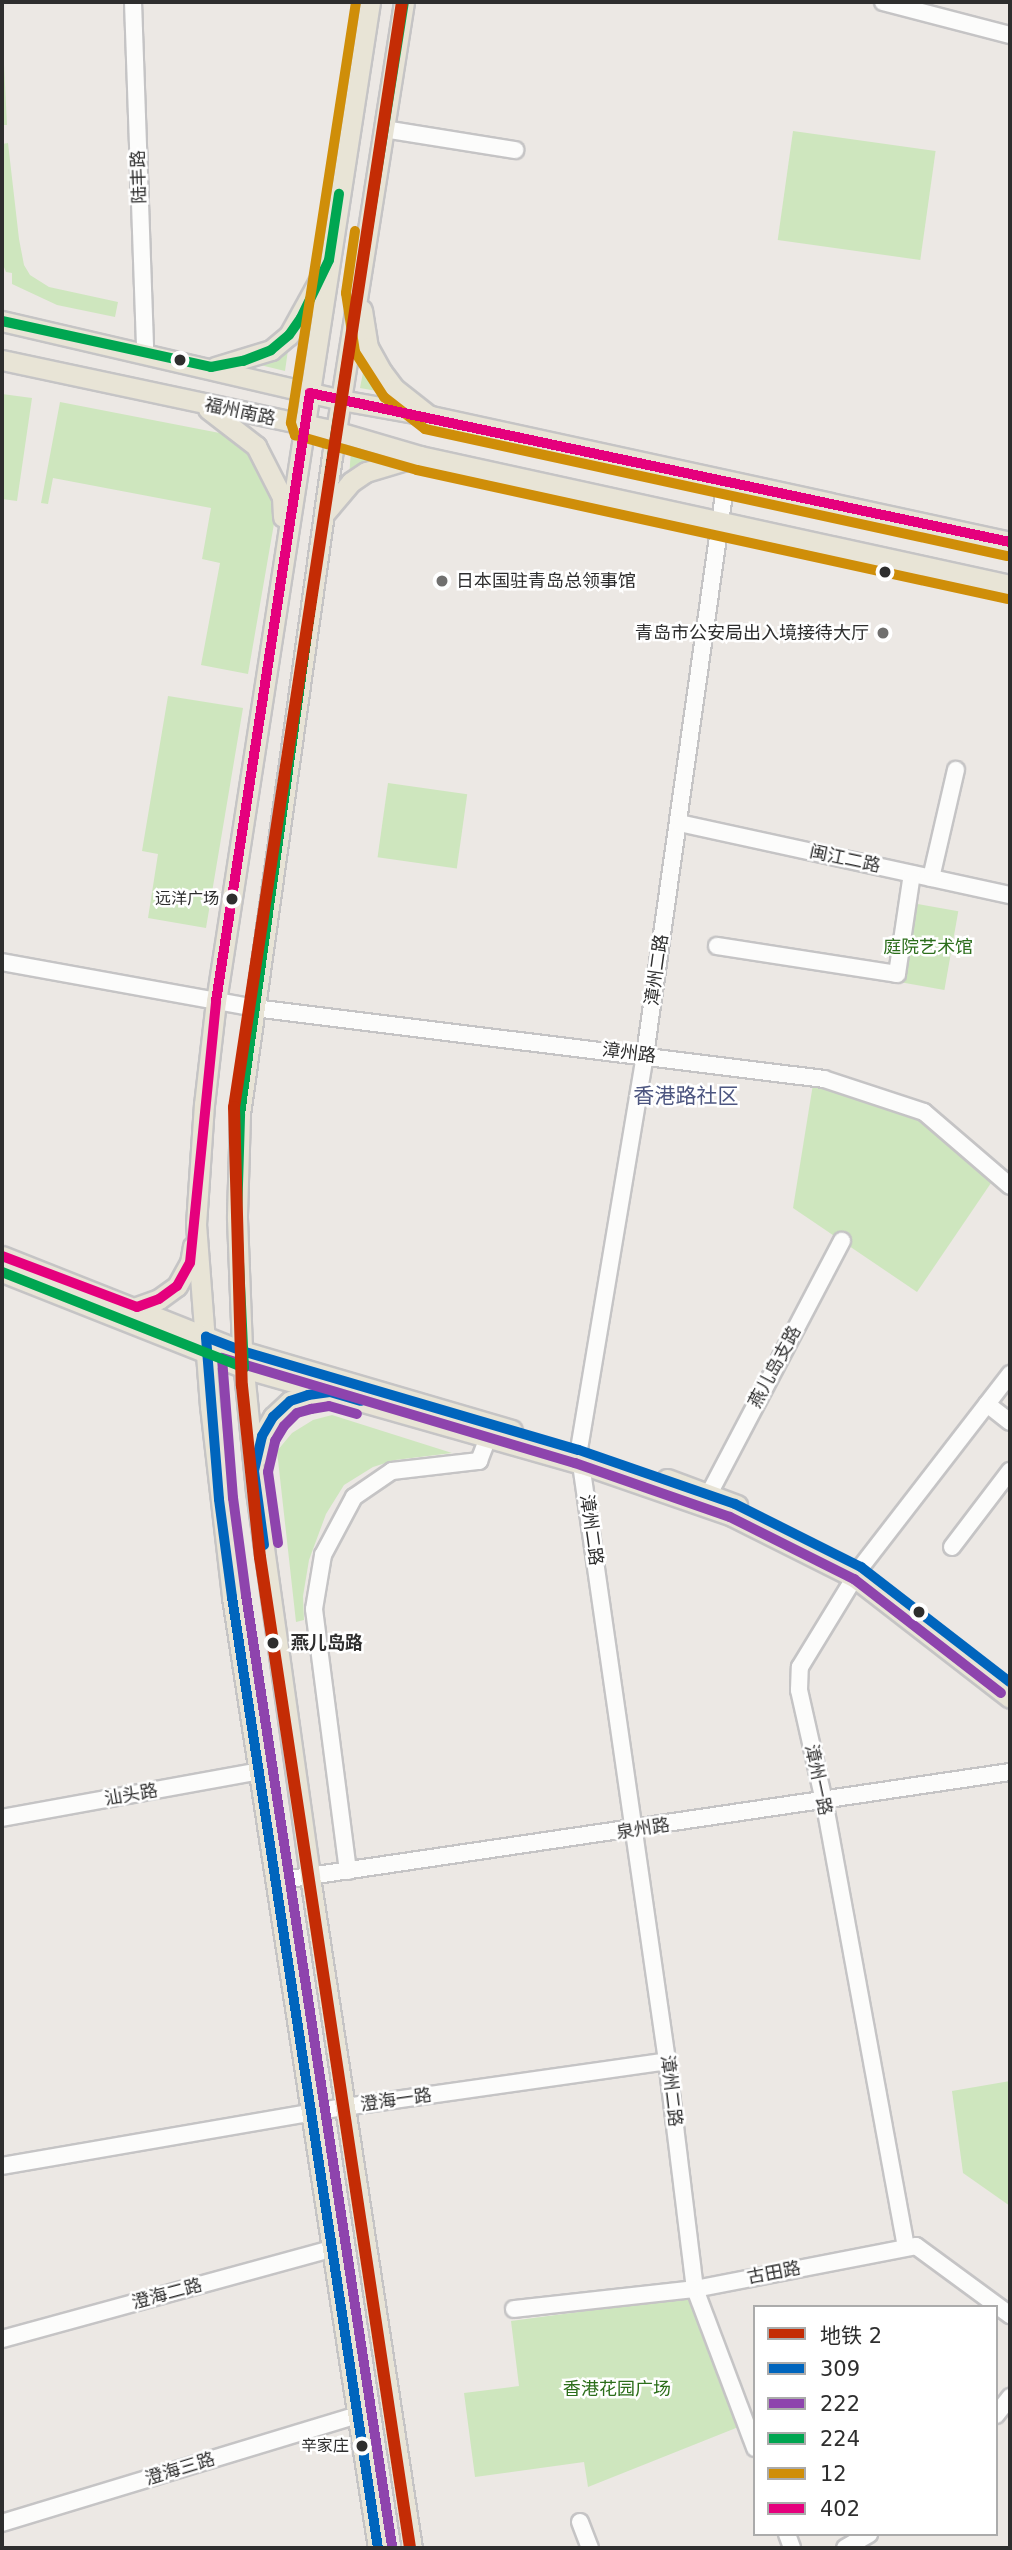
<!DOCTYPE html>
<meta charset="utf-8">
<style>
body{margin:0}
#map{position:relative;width:1012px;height:2550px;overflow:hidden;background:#ece8e4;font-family:"DejaVu Sans","Noto Sans SC",sans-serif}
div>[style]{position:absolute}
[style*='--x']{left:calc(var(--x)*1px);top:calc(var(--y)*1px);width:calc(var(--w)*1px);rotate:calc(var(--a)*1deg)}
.green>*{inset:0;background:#cee6be;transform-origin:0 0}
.roads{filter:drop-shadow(2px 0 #c5c4c5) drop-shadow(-2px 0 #c5c4c5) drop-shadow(0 2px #c5c4c5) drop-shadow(0 -2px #c5c4c5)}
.minor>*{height:16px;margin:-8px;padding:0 8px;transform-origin:8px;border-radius:8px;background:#fcfcfb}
.major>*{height:19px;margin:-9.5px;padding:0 9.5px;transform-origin:9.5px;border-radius:9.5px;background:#e8e4d6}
.bus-1>*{height:10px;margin:-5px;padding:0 5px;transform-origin:5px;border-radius:5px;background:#0065bd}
.bus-2>*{height:10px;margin:-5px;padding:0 5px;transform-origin:5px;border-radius:5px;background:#8e44ad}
.bus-3>*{height:10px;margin:-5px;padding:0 5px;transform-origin:5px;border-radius:5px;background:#00a651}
.bus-4>*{height:10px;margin:-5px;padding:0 5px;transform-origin:5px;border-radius:5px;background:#cf8e09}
.bus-5>*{height:10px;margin:-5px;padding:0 5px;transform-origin:5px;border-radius:5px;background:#e5007d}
.metro-1>*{height:12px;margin:-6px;padding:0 6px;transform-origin:6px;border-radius:6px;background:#c42c05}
.dots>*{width:19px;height:19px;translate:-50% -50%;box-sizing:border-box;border:4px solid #fff;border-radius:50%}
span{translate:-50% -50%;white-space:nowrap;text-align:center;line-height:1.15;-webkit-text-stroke:5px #fff;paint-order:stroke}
.bus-label{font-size:16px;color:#2e2e2e}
.right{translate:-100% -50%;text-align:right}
.street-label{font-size:18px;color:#2e2e2e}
.poi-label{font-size:18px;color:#2e2e2e}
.left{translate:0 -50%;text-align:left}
.park-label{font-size:18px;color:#2c6e1b}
.stop-label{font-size:18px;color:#2e2e2e;font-weight:700}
.quarter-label{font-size:21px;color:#4d5680}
.frame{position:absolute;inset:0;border:4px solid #2e2e2e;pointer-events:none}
.legend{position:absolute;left:753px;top:2305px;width:245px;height:231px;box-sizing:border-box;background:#fff;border:2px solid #ababab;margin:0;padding:9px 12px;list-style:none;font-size:21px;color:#2e2e2e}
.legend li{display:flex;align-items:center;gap:14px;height:35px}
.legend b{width:35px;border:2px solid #ababab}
</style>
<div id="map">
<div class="green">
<div style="clip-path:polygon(2px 24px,7px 125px,2px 125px)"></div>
<div style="left:793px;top:131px;width:144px;height:110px;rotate:8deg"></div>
<div style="clip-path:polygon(8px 143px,19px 239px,24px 265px,30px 275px,49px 287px,118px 302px,115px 317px,57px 305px,12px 284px,12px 273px,6px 272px,2px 262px,2px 144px)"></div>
<div style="clip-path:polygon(290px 336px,285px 371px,243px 361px)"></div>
<div style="clip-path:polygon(365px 362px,376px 378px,388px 393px,360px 388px)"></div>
<div style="clip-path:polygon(2px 394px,32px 398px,17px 501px,2px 499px)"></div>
<div style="clip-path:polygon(60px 402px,235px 436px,257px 462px,276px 512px,248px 674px,201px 665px,220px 563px,202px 559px,211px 508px,53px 478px,48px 504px,41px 503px)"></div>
<div style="clip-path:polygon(351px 450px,383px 459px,349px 478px)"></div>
<div style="clip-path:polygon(168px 696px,243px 708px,206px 928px,148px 918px,158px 854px,142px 851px)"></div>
<div style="left:388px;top:783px;width:80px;height:75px;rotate:8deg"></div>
<div style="left:912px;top:903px;width:47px;height:80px;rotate:10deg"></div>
<div style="clip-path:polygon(813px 1084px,921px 1120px,993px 1180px,917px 1292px,793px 1208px)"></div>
<div style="clip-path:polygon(332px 1415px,452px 1453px,395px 1460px,373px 1467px,344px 1485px,326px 1514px,309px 1560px,303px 1596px,304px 1620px,296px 1622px,277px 1451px,292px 1433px,313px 1420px)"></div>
<div style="clip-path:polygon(1010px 2081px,1010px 2206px,963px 2173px,952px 2091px)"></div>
<div style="clip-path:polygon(691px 2297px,741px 2426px,588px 2487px,584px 2462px,475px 2477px,464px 2393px,519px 2386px,511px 2321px)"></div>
</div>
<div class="roads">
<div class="minor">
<div style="--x:133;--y:2;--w:351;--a:88"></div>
<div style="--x:883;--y:2;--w:131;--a:14.6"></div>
<div style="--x:384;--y:129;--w:133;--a:9.1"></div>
<div style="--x:726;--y:480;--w:581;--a:98.02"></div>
<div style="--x:645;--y:1055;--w:400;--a:99.5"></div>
<div style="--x:579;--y:1450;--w:617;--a:81.8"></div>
<div style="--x:667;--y:2061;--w:230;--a:83"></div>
<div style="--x:695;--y:2289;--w:170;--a:69.3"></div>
<div style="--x:679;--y:823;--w:339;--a:12.3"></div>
<div style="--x:931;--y:878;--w:111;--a:-77"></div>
<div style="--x:717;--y:946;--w:182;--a:8.8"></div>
<div style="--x:897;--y:974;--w:101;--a:-81.5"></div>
<div style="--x:2;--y:962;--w:256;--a:10.3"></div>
<div style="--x:254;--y:1008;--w:574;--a:7.1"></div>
<div style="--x:824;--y:1079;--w:105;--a:18.3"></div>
<div style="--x:924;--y:1112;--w:113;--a:40.7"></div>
<div style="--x:987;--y:1404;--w:29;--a:38"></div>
<div style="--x:709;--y:1494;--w:286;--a:-62.3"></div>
<div style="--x:952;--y:1547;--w:96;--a:-52.7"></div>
<div style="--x:2;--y:1818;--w:262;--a:-10.3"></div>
<div style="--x:348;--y:1871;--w:264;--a:-97.4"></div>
<div style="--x:314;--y:1609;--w:55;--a:-80.5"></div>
<div style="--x:323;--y:1555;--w:66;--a:-61.9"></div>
<div style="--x:354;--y:1497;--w:46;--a:-34.4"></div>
<div style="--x:392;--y:1471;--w:88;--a:-6.6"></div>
<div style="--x:479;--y:1461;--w:26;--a:-69"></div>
<div style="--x:276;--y:1881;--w:742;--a:-8.45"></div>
<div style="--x:2;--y:2166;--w:348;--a:-9.8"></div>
<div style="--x:345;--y:2107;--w:325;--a:-8.1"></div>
<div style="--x:906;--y:2247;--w:453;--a:-100.4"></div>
<div style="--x:824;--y:1801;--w:114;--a:-102.7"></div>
<div style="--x:799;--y:1690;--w:23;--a:-88"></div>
<div style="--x:800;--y:1667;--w:117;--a:-58.6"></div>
<div style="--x:861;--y:1567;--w:244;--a:-52.3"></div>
<div style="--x:514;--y:2309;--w:182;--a:-6.3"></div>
<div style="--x:695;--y:2289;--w:225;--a:-11"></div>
<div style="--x:916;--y:2246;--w:117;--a:36.3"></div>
<div style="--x:2;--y:2339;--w:342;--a:-15.3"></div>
<div style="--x:996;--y:2415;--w:23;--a:-52"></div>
<div style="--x:580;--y:2522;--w:28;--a:69"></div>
<div style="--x:2;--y:2523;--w:371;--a:-16.9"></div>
<div style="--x:787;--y:2534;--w:15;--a:70"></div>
<div style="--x:845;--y:2548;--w:28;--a:-30"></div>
</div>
<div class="major">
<div style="--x:370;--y:2;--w:1011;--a:98.76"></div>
<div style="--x:216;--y:1001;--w:104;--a:96.6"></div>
<div style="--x:204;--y:1104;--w:120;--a:93.8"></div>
<div style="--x:196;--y:1224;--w:183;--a:85.6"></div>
<div style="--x:210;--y:1406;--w:192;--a:83.4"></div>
<div style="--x:232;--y:1597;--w:962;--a:81.27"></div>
<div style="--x:404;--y:2;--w:460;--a:99"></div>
<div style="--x:332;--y:456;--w:664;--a:97.96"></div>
<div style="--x:240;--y:1114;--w:104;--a:91.7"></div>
<div style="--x:237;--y:1218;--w:133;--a:87.8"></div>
<div style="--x:242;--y:1351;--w:141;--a:84.3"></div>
<div style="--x:256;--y:1491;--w:390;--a:82"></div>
<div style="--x:310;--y:1877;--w:679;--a:81.36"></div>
<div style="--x:362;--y:310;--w:37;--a:81"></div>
<div style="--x:368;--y:347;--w:29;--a:61"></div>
<div style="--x:382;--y:372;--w:20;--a:53"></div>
<div style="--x:394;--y:388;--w:42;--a:38.2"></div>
<div style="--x:2;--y:321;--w:348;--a:13.1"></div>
<div style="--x:341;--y:400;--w:91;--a:10.1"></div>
<div style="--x:431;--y:416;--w:593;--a:12.28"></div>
<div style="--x:2;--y:360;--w:340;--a:12"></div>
<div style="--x:335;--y:431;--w:89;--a:16.4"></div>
<div style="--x:420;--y:456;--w:604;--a:12.33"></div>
<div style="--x:215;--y:367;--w:59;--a:-16.9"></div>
<div style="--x:271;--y:350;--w:23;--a:-40"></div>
<div style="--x:289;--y:335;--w:66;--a:-61.1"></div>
<div style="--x:208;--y:409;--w:61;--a:37.6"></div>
<div style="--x:256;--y:446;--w:57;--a:63"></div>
<div style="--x:282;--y:497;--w:20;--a:87"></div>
<div style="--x:325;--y:513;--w:40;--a:-50"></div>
<div style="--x:351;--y:482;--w:18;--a:-34"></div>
<div style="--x:366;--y:472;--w:55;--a:-16.8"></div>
<div style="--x:2;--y:1256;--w:258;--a:21.6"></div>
<div style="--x:242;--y:1351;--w:281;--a:16.3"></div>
<div style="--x:2;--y:1272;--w:260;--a:21.6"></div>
<div style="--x:244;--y:1368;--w:351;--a:15.9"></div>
<div style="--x:582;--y:1464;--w:159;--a:19.1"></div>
<div style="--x:732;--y:1516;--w:136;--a:26.6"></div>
<div style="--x:854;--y:1577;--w:197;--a:37.8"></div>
<div style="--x:137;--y:1307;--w:23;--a:-20"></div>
<div style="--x:159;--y:1299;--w:22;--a:-36"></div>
<div style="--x:177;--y:1286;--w:26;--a:-61"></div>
<div style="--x:190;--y:1263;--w:17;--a:-80"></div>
<div style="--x:258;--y:1456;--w:20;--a:-79"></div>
<div style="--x:262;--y:1436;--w:22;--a:-60"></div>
<div style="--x:273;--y:1417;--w:23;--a:-43"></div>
<div style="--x:290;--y:1401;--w:37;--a:-13"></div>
<div style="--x:667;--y:1479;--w:75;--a:20.4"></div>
</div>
</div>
<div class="bus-1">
<div style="--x:264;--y:1545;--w:75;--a:-97.7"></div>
<div style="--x:254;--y:1471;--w:36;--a:-77"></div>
<div style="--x:262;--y:1436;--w:22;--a:-60"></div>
<div style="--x:273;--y:1417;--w:23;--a:-43"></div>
<div style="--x:290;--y:1401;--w:19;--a:-18"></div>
<div style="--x:308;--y:1395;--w:22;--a:-8"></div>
<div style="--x:330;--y:1392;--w:32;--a:16"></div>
<div style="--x:378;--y:2548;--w:962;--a:-98.73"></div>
<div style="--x:232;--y:1597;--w:99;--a:-97.6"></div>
<div style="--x:219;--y:1499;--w:163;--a:-94.6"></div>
<div style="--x:206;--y:1337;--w:39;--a:21"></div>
<div style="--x:242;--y:1351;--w:351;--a:16.4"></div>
<div style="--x:579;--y:1450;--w:165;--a:19.1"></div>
<div style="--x:735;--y:1504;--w:141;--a:26.6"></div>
<div style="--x:861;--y:1567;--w:188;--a:37.7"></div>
</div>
<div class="bus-2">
<div style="--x:278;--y:1543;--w:72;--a:-98"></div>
<div style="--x:268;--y:1472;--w:32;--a:-77"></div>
<div style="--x:275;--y:1441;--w:17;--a:-59"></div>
<div style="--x:284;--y:1426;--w:18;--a:-45"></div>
<div style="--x:297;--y:1413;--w:15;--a:-16"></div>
<div style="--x:311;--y:1409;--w:18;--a:-9"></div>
<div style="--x:329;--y:1406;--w:29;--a:16"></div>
<div style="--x:392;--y:2546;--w:962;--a:-98.73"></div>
<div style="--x:246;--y:1595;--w:98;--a:-97.6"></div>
<div style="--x:233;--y:1498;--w:140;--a:-94.5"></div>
<div style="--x:222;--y:1358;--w:368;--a:16.6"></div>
<div style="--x:575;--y:1463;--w:164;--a:19.2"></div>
<div style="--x:730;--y:1517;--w:139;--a:26.6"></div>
<div style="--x:854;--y:1579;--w:186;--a:37.8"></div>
</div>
<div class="bus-3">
<div style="--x:2;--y:321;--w:214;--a:12.4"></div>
<div style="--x:211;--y:367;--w:33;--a:-11"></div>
<div style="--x:243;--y:361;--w:30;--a:-21"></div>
<div style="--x:271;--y:350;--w:23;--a:-40"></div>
<div style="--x:289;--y:335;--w:21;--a:-55"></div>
<div style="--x:301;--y:318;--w:64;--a:-64.2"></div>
<div style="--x:329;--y:260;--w:67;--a:-81.4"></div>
<div style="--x:2;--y:1272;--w:260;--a:21.6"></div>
<div style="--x:244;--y:1368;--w:150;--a:-92.7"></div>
<div style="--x:237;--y:1218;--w:104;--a:-88.3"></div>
<div style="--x:240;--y:1114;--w:664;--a:-82.04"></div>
<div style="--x:332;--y:456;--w:460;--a:-81"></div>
</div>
<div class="bus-4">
<div style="--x:356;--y:2;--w:426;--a:98.8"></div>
<div style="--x:291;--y:423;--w:13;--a:72"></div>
<div style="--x:295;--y:435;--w:127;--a:16"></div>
<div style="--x:417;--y:470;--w:604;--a:12.33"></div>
<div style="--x:355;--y:231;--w:63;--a:98.3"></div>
<div style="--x:346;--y:293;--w:60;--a:81.3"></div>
<div style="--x:355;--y:352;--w:54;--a:57.2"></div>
<div style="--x:384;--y:397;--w:52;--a:38"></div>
<div style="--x:425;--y:429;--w:596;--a:12.31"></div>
</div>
<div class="bus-5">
<div style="--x:2;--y:1256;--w:144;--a:20.7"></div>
<div style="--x:137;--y:1307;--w:23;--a:-20"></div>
<div style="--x:159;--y:1299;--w:22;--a:-36"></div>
<div style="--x:177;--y:1286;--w:26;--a:-61"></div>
<div style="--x:190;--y:1263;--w:263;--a:-84.3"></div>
<div style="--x:216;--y:1001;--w:615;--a:-81.21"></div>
<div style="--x:310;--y:393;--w:716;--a:12.02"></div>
</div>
<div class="metro-1">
<div style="--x:402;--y:2;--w:1118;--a:98.64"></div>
<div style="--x:234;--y:1107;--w:279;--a:88.4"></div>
<div style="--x:242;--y:1386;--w:172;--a:84"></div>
<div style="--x:260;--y:1557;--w:1002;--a:81.39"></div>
</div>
<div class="dots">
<div style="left:180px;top:360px;background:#2e2e2e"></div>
<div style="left:885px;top:572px;background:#2e2e2e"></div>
<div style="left:442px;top:581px;background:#706f6e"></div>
<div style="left:883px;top:633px;background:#706f6e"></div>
<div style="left:232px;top:899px;background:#2e2e2e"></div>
<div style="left:919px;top:1612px;background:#2e2e2e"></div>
<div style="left:273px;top:1643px;background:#2e2e2e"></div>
<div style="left:362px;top:2446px;background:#2e2e2e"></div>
</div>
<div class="bus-label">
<span class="right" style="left:219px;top:899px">远洋广场</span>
<span class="right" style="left:349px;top:2446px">辛家庄</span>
</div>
<div class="street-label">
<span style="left:139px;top:177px;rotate:-92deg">陆丰路</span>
<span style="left:240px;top:412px;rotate:12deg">福州南路</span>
<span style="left:845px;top:859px;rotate:12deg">闽江二路</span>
<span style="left:657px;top:970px;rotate:-82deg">漳州二路</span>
<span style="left:629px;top:1053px;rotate:7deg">漳州路</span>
<span style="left:775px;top:1367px;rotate:-62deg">燕儿岛支路</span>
<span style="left:591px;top:1530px;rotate:82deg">漳州二路</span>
<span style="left:818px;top:1780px;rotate:78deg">漳州一路</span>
<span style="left:131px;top:1795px;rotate:-10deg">汕头路</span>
<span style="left:643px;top:1829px;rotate:-9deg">泉州路</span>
<span style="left:671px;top:2091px;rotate:83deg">漳州二路</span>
<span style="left:396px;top:2100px;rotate:-8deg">澄海一路</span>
<span style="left:774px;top:2273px;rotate:-11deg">古田路</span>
<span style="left:167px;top:2294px;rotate:-15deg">澄海二路</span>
<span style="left:180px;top:2469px;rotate:-17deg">澄海三路</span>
</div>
<div class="poi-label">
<span class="left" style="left:456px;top:581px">日本国驻青岛总领事馆</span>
<span class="right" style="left:869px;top:633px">青岛市公安局出入境接待大厅</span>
</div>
<div class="park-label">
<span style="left:928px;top:947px">庭院艺术馆</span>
<span style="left:617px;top:2389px">香港花园广场</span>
</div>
<div class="stop-label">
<span class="left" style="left:291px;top:1643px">燕儿岛路</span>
</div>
<div class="quarter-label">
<span style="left:686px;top:1096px">香港路社区</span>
</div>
<div class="frame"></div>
<ul class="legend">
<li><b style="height:9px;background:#c42c05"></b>地铁 2</li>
<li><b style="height:9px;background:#0065bd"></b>309</li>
<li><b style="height:9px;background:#8e44ad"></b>222</li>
<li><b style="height:9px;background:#00a651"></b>224</li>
<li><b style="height:9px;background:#cf8e09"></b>12</li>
<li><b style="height:9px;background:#e5007d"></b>402</li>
</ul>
</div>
